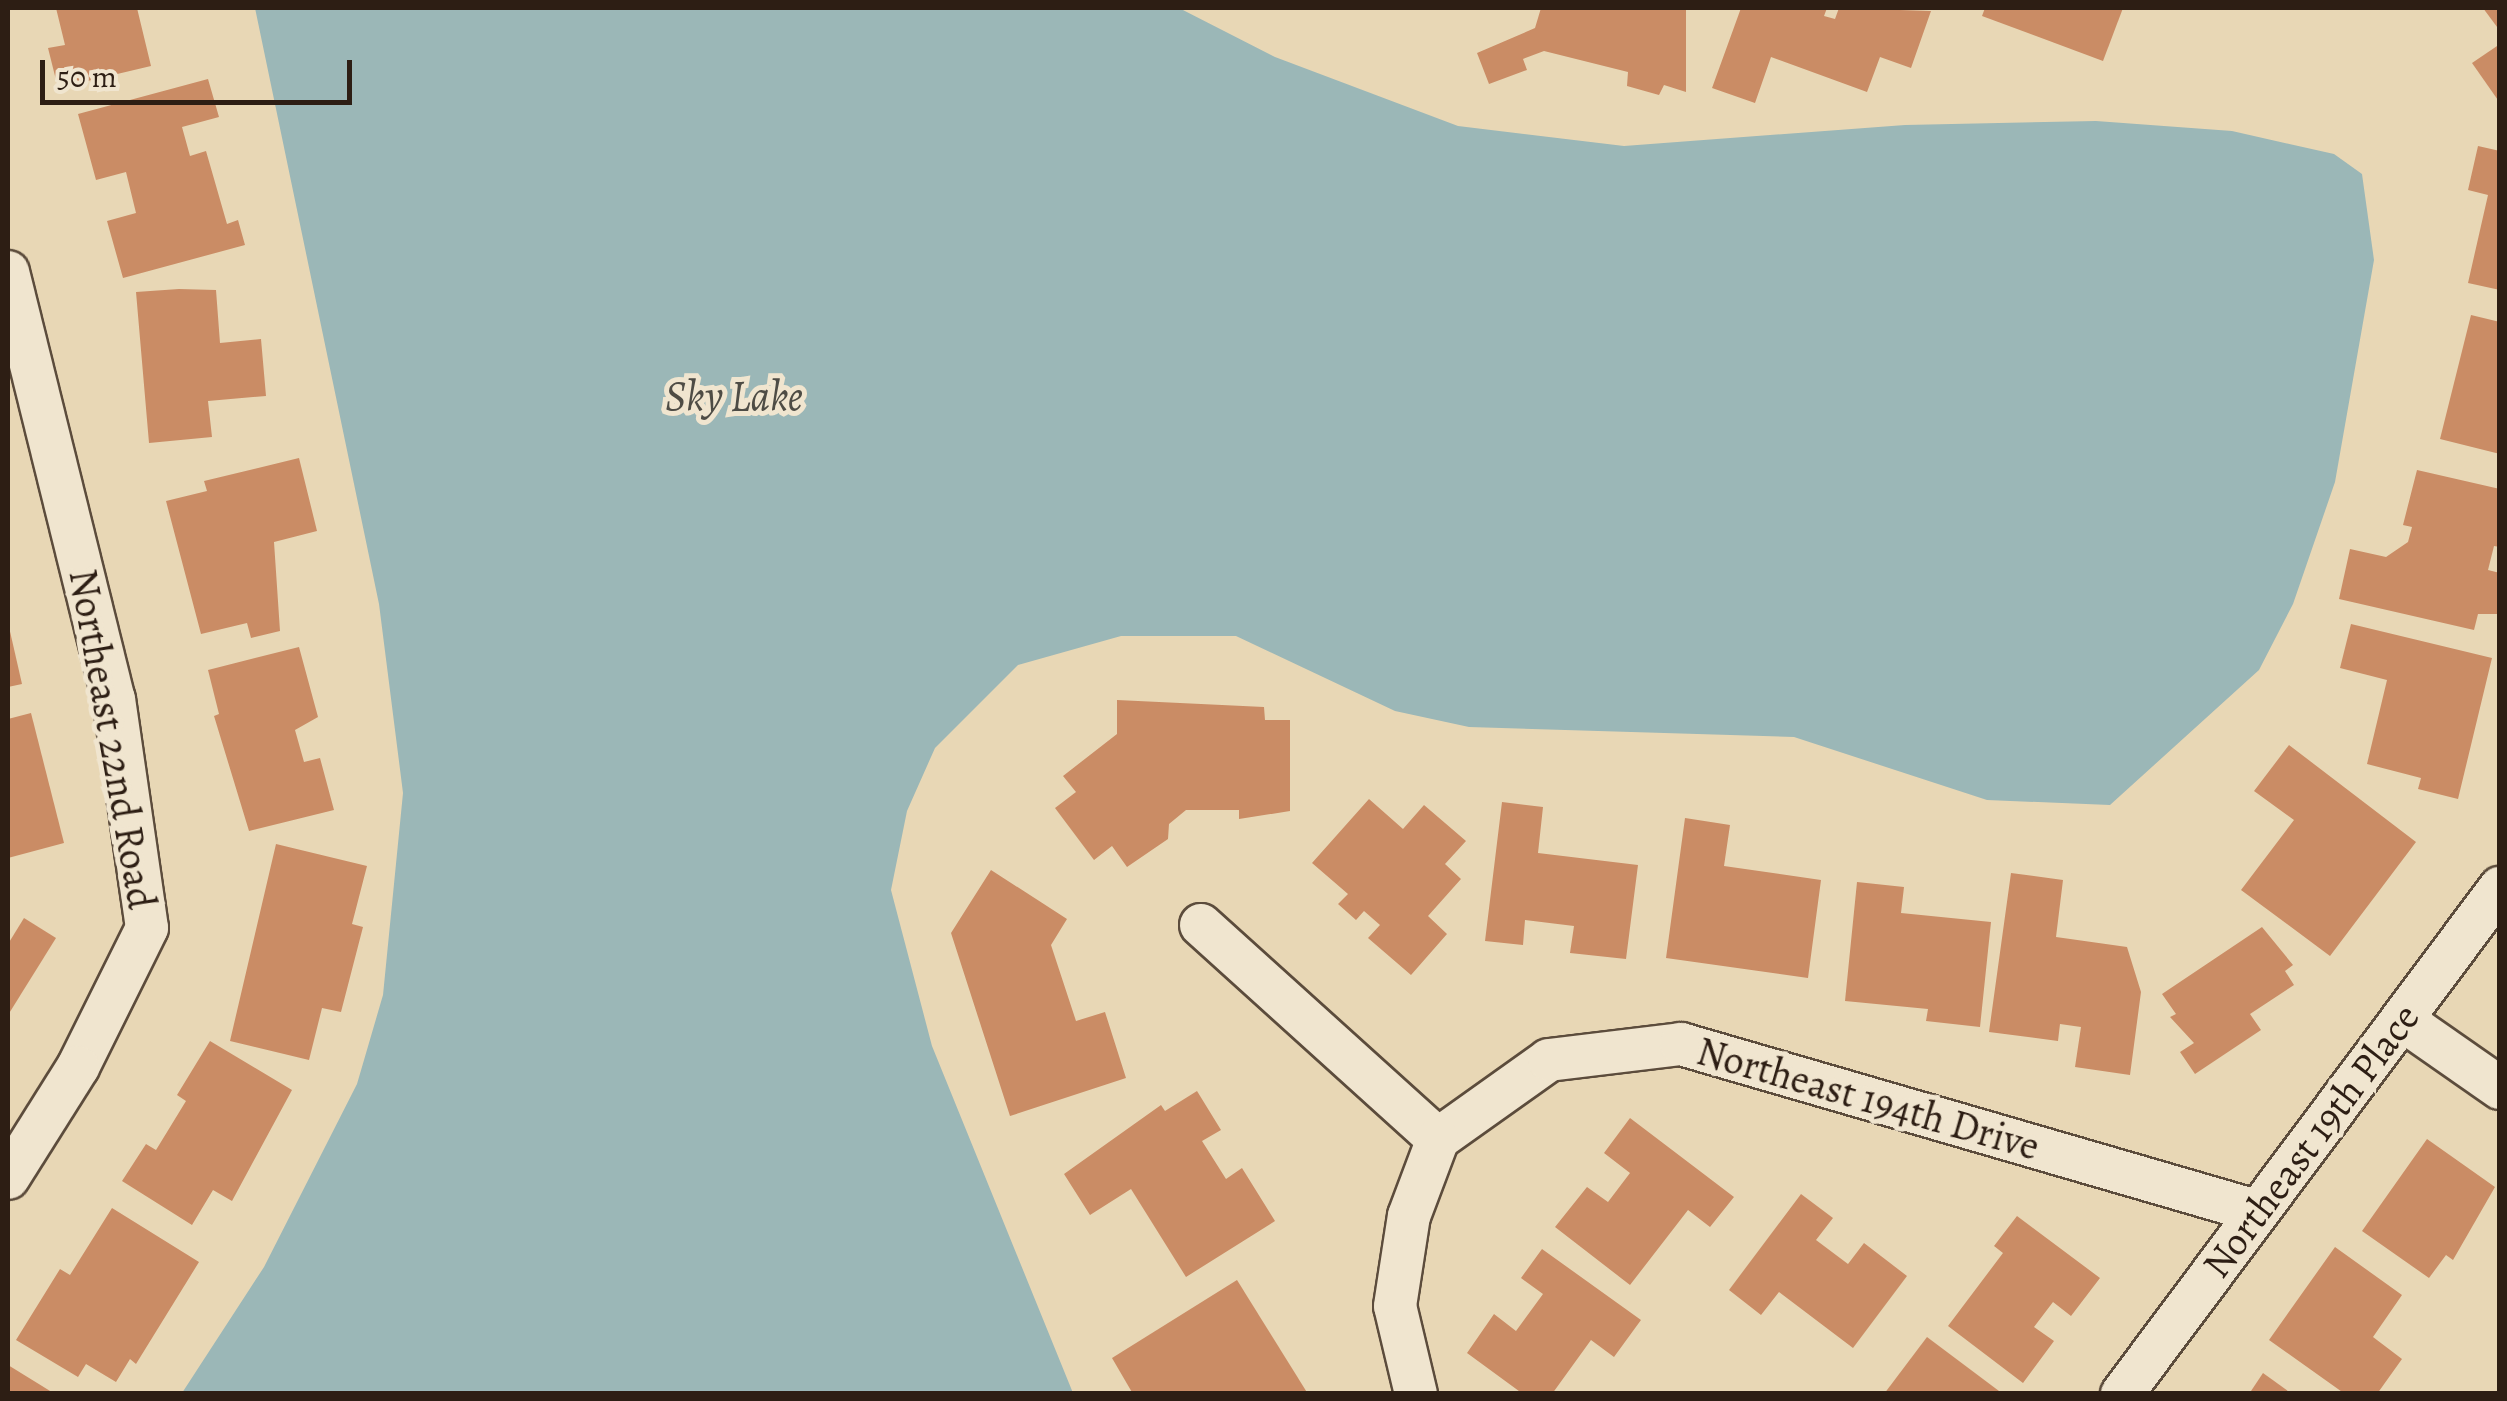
<!DOCTYPE html>
<style>
body{margin:0}
#map{position:relative;width:2507px;height:1401px;overflow:hidden;background:#e8d7b5;font-family:Alegreya,serif}
div>[style]{position:absolute}
[style*='--x']{left:calc(var(--x)*1px);top:calc(var(--y)*1px);width:calc(var(--w)*1px);rotate:calc(var(--a)*1deg)}
.water>*{inset:0;background:#9bb7b7}
.building>*{inset:0;background:#ca8c65}
.roads{filter:drop-shadow(2px 0 #5c4c3c) drop-shadow(-2px 0 #5c4c3c) drop-shadow(0 2px #5c4c3c) drop-shadow(0 -2px #5c4c3c)}
.street>*{height:42px;margin:-21px;padding:0 21px;transform-origin:21px;border-radius:21px;background:#f0e5cf}
span{translate:-50% -50%;white-space:nowrap;text-align:center;line-height:1.15;-webkit-text-stroke:10px #f0e5cf;paint-order:stroke}
.street-label{font-size:40px;color:#2d1e14}
.water-label{font-size:42px;color:#4e4c45;font-style:italic}
.frame{position:absolute;inset:0;border:10px solid #2d1e14;pointer-events:none}
.scale{position:absolute;left:40px;top:60px;width:312px;height:45px;box-sizing:border-box;border:5px solid #2d1e14;border-top:0;padding-left:12px;font-size:30px;line-height:35px;white-space:nowrap;color:#2d1e14;-webkit-text-stroke:8px #f0e5cf;paint-order:stroke}
</style>
<div id="map">
<div class="water">
<div style="clip-path:polygon(255px 8px,1179px 8px,1275px 57px,1458px 126px,1624px 146px,1905px 125px,2096px 121px,2232px 131px,2334px 154px,2362px 174px,2374px 260px,2335px 482px,2293px 604px,2259px 670px,2110px 805px,1987px 800px,1794px 737px,1469px 727px,1395px 711px,1236px 636px,1121px 636px,1018px 665px,935px 748px,907px 811px,891px 890px,932px 1046px,1073px 1393px,182px 1393px,264px 1267px,357px 1084px,383px 995px,403px 793px,379px 604px)"></div>
</div>
<div class="building">
<div style="clip-path:polygon(56px 8px,137px 8px,151px 66px,58px 88px,48px 48px,65px 45px)"></div>
<div style="clip-path:polygon(1541px 8px,1686px 8px,1686px 92px,1664px 85px,1659px 95px,1627px 86px,1628px 72px,1544px 51px,1523px 59px,1527px 70px,1489px 84px,1477px 53px,1535px 28px)"></div>
<div style="clip-path:polygon(1741px 8px,1827px 8px,1824px 16px,1835px 19px,1839px 8px,1931px 11px,1911px 68px,1880px 57px,1867px 92px,1771px 57px,1755px 103px,1712px 88px)"></div>
<div style="clip-path:polygon(1985px 8px,2123px 8px,2103px 61px,1982px 16px)"></div>
<div style="clip-path:polygon(2483px 8px,2500px 8px,2500px 31px)"></div>
<div style="clip-path:polygon(2500px 44px,2500px 103px,2472px 63px)"></div>
<div style="clip-path:polygon(208px 79px,219px 117px,182px 127px,190px 156px,206px 151px,227px 224px,238px 220px,245px 245px,123px 278px,107px 221px,136px 213px,126px 172px,96px 180px,78px 114px)"></div>
<div style="clip-path:polygon(2478px 146px,2500px 151px,2500px 290px,2468px 283px,2488px 195px,2468px 190px)"></div>
<div style="clip-path:polygon(179px 289px,216px 290px,220px 343px,261px 339px,266px 396px,208px 401px,212px 437px,149px 443px,136px 292px)"></div>
<div style="clip-path:polygon(2471px 315px,2500px 322px,2500px 454px,2440px 439px)"></div>
<div style="clip-path:polygon(299px 458px,317px 531px,274px 542px,280px 631px,251px 638px,247px 623px,201px 634px,166px 501px,207px 491px,204px 481px)"></div>
<div style="clip-path:polygon(2417px 470px,2500px 489px,2500px 547px,2494px 546px,2488px 570px,2500px 573px,2500px 614px,2478px 614px,2474px 630px,2339px 599px,2350px 549px,2386px 557px,2408px 542px,2412px 527px,2403px 525px)"></div>
<div style="clip-path:polygon(2351px 624px,2492px 658px,2458px 799px,2418px 789px,2421px 778px,2367px 764px,2387px 680px,2340px 668px)"></div>
<div style="clip-path:polygon(9px 627px,22px 684px,8px 687px,8px 628px)"></div>
<div style="clip-path:polygon(299px 647px,318px 717px,295px 730px,304px 762px,320px 758px,334px 810px,249px 831px,214px 716px,219px 714px,208px 670px)"></div>
<div style="clip-path:polygon(1117px 700px,1264px 707px,1265px 720px,1290px 720px,1290px 811px,1239px 819px,1239px 810px,1186px 810px,1169px 824px,1168px 839px,1127px 867px,1112px 846px,1094px 860px,1055px 808px,1076px 792px,1063px 776px,1117px 734px)"></div>
<div style="clip-path:polygon(31px 713px,64px 843px,8px 858px,8px 719px)"></div>
<div style="clip-path:polygon(2289px 745px,2416px 842px,2330px 956px,2241px 890px,2294px 820px,2254px 791px)"></div>
<div style="clip-path:polygon(1369px 799px,1403px 829px,1424px 805px,1466px 841px,1445px 864px,1461px 879px,1428px 916px,1447px 934px,1411px 975px,1368px 938px,1380px 925px,1364px 911px,1356px 920px,1338px 904px,1348px 894px,1312px 863px)"></div>
<div style="clip-path:polygon(1502px 802px,1543px 807px,1538px 853px,1638px 865px,1626px 959px,1570px 953px,1574px 926px,1525px 920px,1523px 945px,1485px 941px)"></div>
<div style="clip-path:polygon(1685px 818px,1730px 825px,1724px 866px,1821px 880px,1808px 978px,1666px 958px)"></div>
<div style="clip-path:polygon(276px 844px,367px 866px,352px 924px,363px 927px,341px 1012px,322px 1008px,309px 1060px,230px 1041px)"></div>
<div style="clip-path:polygon(991px 870px,1067px 919px,1051px 945px,1076px 1021px,1105px 1012px,1126px 1078px,1010px 1116px,951px 933px)"></div>
<div style="clip-path:polygon(2011px 873px,2063px 880px,2056px 937px,2127px 947px,2141px 992px,2130px 1075px,2075px 1067px,2081px 1027px,2060px 1024px,2058px 1041px,1989px 1032px)"></div>
<div style="clip-path:polygon(1857px 882px,1904px 887px,1901px 913px,1991px 922px,1980px 1027px,1926px 1021px,1928px 1009px,1845px 1001px)"></div>
<div style="clip-path:polygon(24px 918px,56px 938px,8px 1015px,8px 944px)"></div>
<div style="clip-path:polygon(2262px 927px,2293px 965px,2285px 971px,2294px 985px,2250px 1014px,2261px 1030px,2195px 1074px,2180px 1052px,2194px 1043px,2170px 1017px,2176px 1014px,2162px 994px)"></div>
<div style="clip-path:polygon(210px 1041px,292px 1090px,232px 1201px,213px 1190px,192px 1225px,122px 1181px,146px 1144px,156px 1150px,186px 1101px,177px 1095px)"></div>
<div style="clip-path:polygon(1197px 1091px,1221px 1130px,1202px 1141px,1226px 1179px,1242px 1168px,1275px 1221px,1186px 1277px,1131px 1189px,1090px 1215px,1064px 1174px,1161px 1105px,1165px 1111px)"></div>
<div style="clip-path:polygon(1630px 1118px,1734px 1197px,1710px 1227px,1688px 1210px,1630px 1285px,1555px 1227px,1587px 1187px,1608px 1202px,1630px 1173px,1604px 1153px)"></div>
<div style="clip-path:polygon(2427px 1139px,2495px 1187px,2453px 1260px,2446px 1255px,2429px 1278px,2362px 1231px)"></div>
<div style="clip-path:polygon(1801px 1194px,1833px 1218px,1816px 1240px,1848px 1264px,1864px 1243px,1907px 1276px,1853px 1348px,1779px 1292px,1761px 1315px,1729px 1290px)"></div>
<div style="clip-path:polygon(112px 1208px,199px 1262px,136px 1364px,130px 1359px,116px 1382px,86px 1364px,78px 1377px,16px 1340px,60px 1269px,70px 1275px)"></div>
<div style="clip-path:polygon(2017px 1216px,2100px 1278px,2071px 1316px,2053px 1302px,2034px 1327px,2054px 1341px,2023px 1383px,1948px 1326px,2003px 1253px,1994px 1246px)"></div>
<div style="clip-path:polygon(2335px 1247px,2402px 1295px,2373px 1337px,2402px 1359px,2377px 1394px,2345px 1394px,2269px 1340px)"></div>
<div style="clip-path:polygon(1542px 1249px,1641px 1320px,1614px 1357px,1591px 1340px,1552px 1394px,1523px 1394px,1467px 1353px,1494px 1314px,1516px 1331px,1543px 1294px,1521px 1278px)"></div>
<div style="clip-path:polygon(1237px 1280px,1308px 1394px,1133px 1394px,1112px 1358px)"></div>
<div style="clip-path:polygon(1927px 1337px,2003px 1394px,1884px 1394px)"></div>
<div style="clip-path:polygon(8px 1365px,55px 1394px,8px 1394px)"></div>
<div style="clip-path:polygon(2263px 1373px,2292px 1394px,2249px 1394px)"></div>
</div>
<div class="roads">
<div class="street">
<div style="--x:8;--y:272;--w:440;--a:76.1"></div>
<div style="--x:114;--y:699;--w:231;--a:81.8"></div>
<div style="--x:147;--y:928;--w:155;--a:116.4"></div>
<div style="--x:78;--y:1067;--w:131;--a:122.2"></div>
<div style="--x:1201;--y:925;--w:319;--a:42.1"></div>
<div style="--x:2404;--y:1021;--w:117;--a:34.9"></div>
<div style="--x:1438;--y:1139;--w:136;--a:-35.4"></div>
<div style="--x:1549;--y:1060;--w:133;--a:-6.9"></div>
<div style="--x:1681;--y:1044;--w:599;--a:16.2"></div>
<div style="--x:1416;--y:1394;--w:90;--a:-103.4"></div>
<div style="--x:1395;--y:1306;--w:91;--a:-81.2"></div>
<div style="--x:1409;--y:1216;--w:82;--a:-69.4"></div>
<div style="--x:2122;--y:1394;--w:632;--a:-53.24"></div>
</div>
</div>
<div class="street-label">
<span style="left:112px;top:739px;rotate:80deg">Northeast 22nd Road</span>
<span style="left:1868px;top:1099px;rotate:16deg">Northeast 194th Drive</span>
<span style="left:2311px;top:1141px;rotate:-53deg">Northeast 19th Place</span>
</div>
<div class="water-label">
<span style="left:734px;top:396px">Sky Lake</span>
</div>
<div class="frame"></div>
<div class="scale">50 m</div>
</div>
